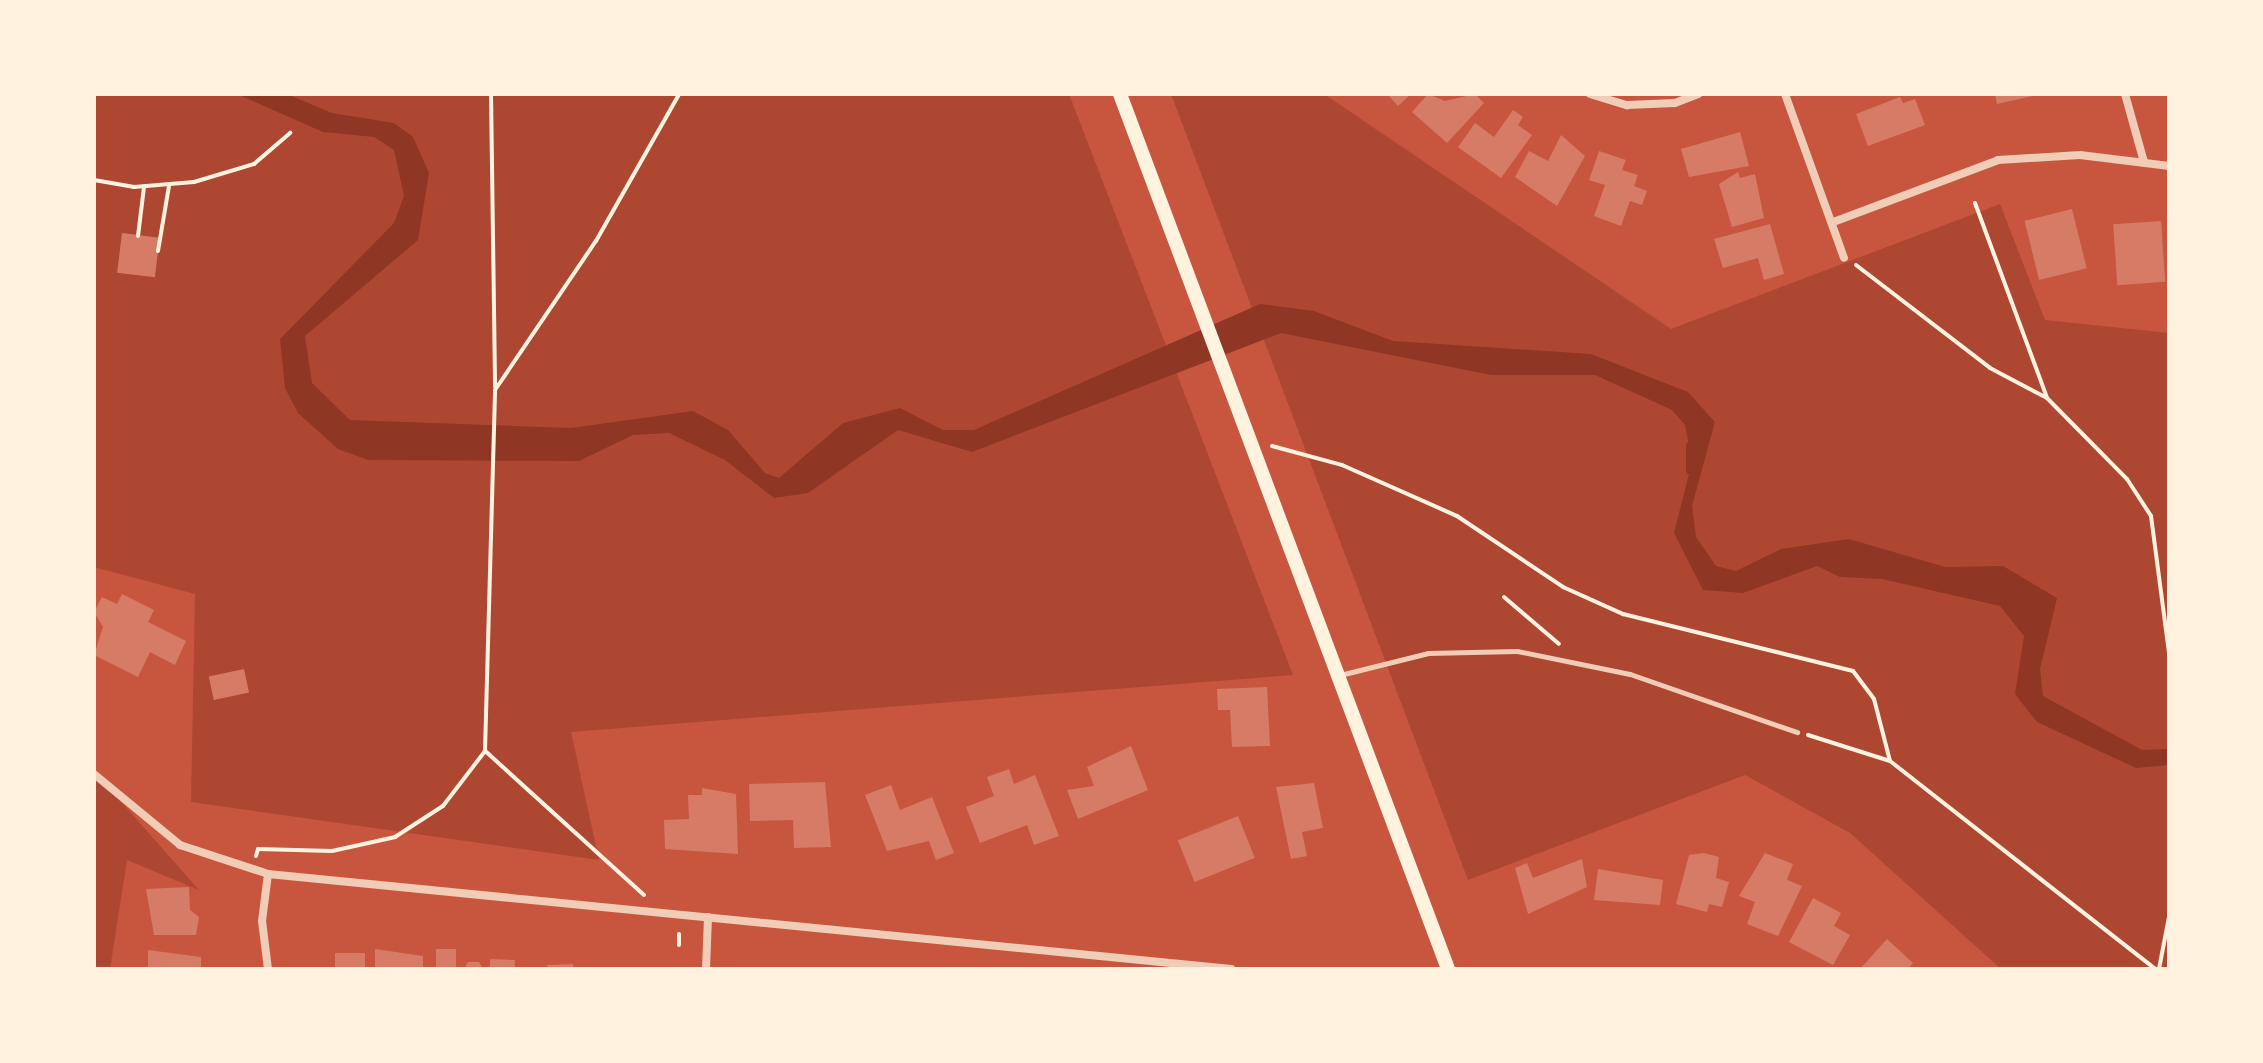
<!DOCTYPE html>
<style>
body{margin:0}
#map{position:relative;width:2263px;height:1063px;overflow:hidden;background:#c8553d;font-family:"Noto Sans",sans-serif}
div>[style]{position:absolute}
[style*='--x']{left:calc(var(--x)*1px);top:calc(var(--y)*1px);width:calc(var(--w)*1px);rotate:calc(var(--a)*1deg)}
.green>*{inset:0;background:#ae4732}
.water>*{inset:0;background:#8f3625}
.stream>*{height:7px;margin:-3.5px;padding:0 3.5px;transform-origin:3.5px;border-radius:3.5px;background:#8f3625}
.building>*{inset:0;background:#d67c66;transform-origin:0 0}
.path>*{height:4px;margin:-2px;padding:0 2px;transform-origin:2px;border-radius:2px;background:#fff3e0}
.service>*{height:5px;margin:-2.5px;padding:0 2.5px;transform-origin:2.5px;border-radius:2.5px;background:#f1ccb7}
.minor>*{height:8px;margin:-4px;padding:0 4px;transform-origin:4px;border-radius:4px;background:#f1ccb7}
.secondary>*{height:14px;margin:-7px;padding:0 7px;transform-origin:7px;border-radius:7px;background:#fff3e0}
span{translate:-50% -50%;white-space:nowrap;text-align:center;line-height:1.15;-webkit-text-stroke:6px #fff3e0;paint-order:stroke}
.frame{position:absolute;inset:0;border:96px solid #fff3e0;pointer-events:none}
</style>
<div id="map">
<div class="green">
<div style="clip-path:polygon(94px 94px,1069px 94px,1293px 675px,571px 732px,599px 860px,191px 802px,195px 594px,94px 567px)"></div>
<div style="clip-path:polygon(1171px 94px,1324px 94px,1671px 329px,2000px 204px,2045px 320px,2169px 333px,2169px 969px,2001px 969px,1850px 833px,1745px 775px,1468px 880px)"></div>
<div style="clip-path:polygon(94px 771px,199px 890px,127px 860px,110px 969px,94px 969px)"></div>
</div>
<div class="water">
<div style="clip-path:polygon(237px 94px,287px 94px,332px 113px,394px 123px,413px 137px,429px 173px,418px 240px,305px 336px,312px 383px,350px 420px,571px 428px,693px 411px,728px 430px,765px 473px,779px 478px,843px 423px,900px 408px,943px 430px,974px 430px,1260px 304px,1314px 311px,1393px 341px,1591px 354px,1688px 392px,1715px 422px,1692px 506px,1696px 537px,1716px 566px,1736px 571px,1781px 549px,1849px 539px,1945px 567px,2003px 566px,2057px 598px,2040px 669px,2043px 696px,2142px 750px,2169px 749px,2169px 765px,2136px 768px,2037px 722px,2015px 694px,2024px 636px,2000px 606px,1882px 579px,1840px 577px,1817px 566px,1743px 593px,1703px 590px,1674px 533px,1692px 462px,1685px 425px,1672px 410px,1595px 375px,1491px 375px,1281px 333px,972px 452px,898px 430px,808px 493px,774px 498px,725px 460px,669px 433px,633px 435px,579px 461px,368px 460px,338px 449px,298px 413px,285px 388px,280px 339px,394px 223px,404px 196px,394px 150px,374px 137px,323px 132px)"></div>
</div>
<div class="stream">
<div style="--x:1689;--y:445;--w:25;--a:90"></div>
</div>
<div class="building">
<div style="clip-path:polygon(1387px 94px,1411px 94px,1398px 106px)"></div>
<div style="clip-path:polygon(1428px 94px,1445px 101px,1475px 94px,1484px 103px,1447px 143px,1412px 112px)"></div>
<div style="clip-path:polygon(1995px 94px,2037px 94px,2037px 95px,1997px 104px)"></div>
<div style="clip-path:polygon(1900px 97px,1903px 103px,1915px 99px,1925px 125px,1868px 146px,1856px 114px)"></div>
<div style="clip-path:polygon(1513px 110px,1523px 117px,1518px 125px,1532px 135px,1501px 178px,1458px 147px,1475px 123px,1494px 137px)"></div>
<div style="clip-path:polygon(1740px 132px,1749px 166px,1689px 177px,1681px 149px)"></div>
<div style="clip-path:polygon(1561px 135px,1585px 156px,1557px 206px,1515px 177px,1529px 151px,1548px 161px)"></div>
<div style="clip-path:polygon(1599px 151px,1626px 160px,1622px 170px,1638px 175px,1634px 186px,1647px 191px,1642px 205px,1630px 201px,1621px 226px,1594px 216px,1605px 185px,1589px 180px)"></div>
<div style="clip-path:polygon(1738px 172px,1740px 178px,1755px 174px,1764px 218px,1732px 227px,1719px 184px)"></div>
<div style="left:2072px;top:209px;width:61px;height:49px;rotate:76deg"></div>
<div style="left:2161px;top:221px;width:61px;height:48px;rotate:86deg"></div>
<div style="clip-path:polygon(1770px 224px,1784px 274px,1764px 280px,1758px 258px,1723px 268px,1714px 239px)"></div>
<div style="left:122px;top:233px;width:38px;height:40px;rotate:7deg"></div>
<div style="clip-path:polygon(122px 594px,154px 610px,148px 622px,186px 641px,175px 665px,150px 652px,138px 677px,94px 655px,103px 627px,94px 612px,102px 597px,117px 604px)"></div>
<div style="left:244px;top:669px;width:24px;height:36px;rotate:78deg"></div>
<div style="clip-path:polygon(1267px 687px,1270px 746px,1232px 747px,1230px 710px,1218px 710px,1217px 689px)"></div>
<div style="clip-path:polygon(1131px 746px,1148px 790px,1078px 819px,1067px 790px,1094px 786px,1087px 767px)"></div>
<div style="clip-path:polygon(1009px 769px,1014px 784px,1035px 775px,1059px 836px,1034px 845px,1027px 825px,980px 843px,966px 807px,994px 796px,987px 777px)"></div>
<div style="clip-path:polygon(825px 782px,831px 847px,794px 848px,793px 820px,750px 821px,749px 784px)"></div>
<div style="clip-path:polygon(1314px 783px,1323px 828px,1302px 832px,1307px 856px,1291px 859px,1276px 787px)"></div>
<div style="clip-path:polygon(891px 785px,900px 810px,932px 797px,954px 853px,936px 860px,929px 841px,887px 851px,865px 795px)"></div>
<div style="clip-path:polygon(702px 788px,736px 794px,738px 854px,665px 849px,664px 820px,689px 819px,688px 795px,702px 795px)"></div>
<div style="left:1238px;top:816px;width:45px;height:65px;rotate:68deg"></div>
<div style="clip-path:polygon(1704px 853px,1719px 857px,1716px 878px,1729px 882px,1722px 907px,1709px 904px,1707px 912px,1676px 904px,1689px 855px)"></div>
<div style="clip-path:polygon(1765px 853px,1793px 864px,1787px 880px,1802px 886px,1778px 936px,1747px 924px,1755px 902px,1739px 896px)"></div>
<div style="clip-path:polygon(1582px 859px,1587px 887px,1528px 914px,1515px 868px,1527px 863px,1533px 878px)"></div>
<div style="clip-path:polygon(1598px 869px,1663px 880px,1660px 905px,1594px 900px)"></div>
<div style="clip-path:polygon(189px 887px,190px 910px,199px 917px,196px 935px,154px 935px,146px 889px)"></div>
<div style="clip-path:polygon(1813px 898px,1841px 913px,1834px 926px,1850px 935px,1833px 965px,1789px 942px)"></div>
<div style="clip-path:polygon(1887px 939px,1913px 963px,1908px 969px,1860px 969px)"></div>
<div style="clip-path:polygon(375px 949px,423px 956px,423px 969px,375px 969px)"></div>
<div style="left:436px;top:949px;width:20px;height:20px"></div>
<div style="clip-path:polygon(148px 950px,201px 957px,201px 969px,148px 969px)"></div>
<div style="left:335px;top:953px;width:30px;height:16px"></div>
<div style="left:490px;top:959px;width:25px;height:10px;rotate:2deg"></div>
<div style="clip-path:polygon(468px 962px,479px 962px,483px 969px,464px 969px)"></div>
<div style="clip-path:polygon(573px 964px,573px 969px,548px 969px,547px 965px)"></div>
</div>
<div class="path">
<div style="--x:450;--y:94;--w:56;--a:0"></div>
<div style="--x:491;--y:94;--w:293;--a:89.2"></div>
<div style="--x:94;--y:180;--w:41;--a:9.9"></div>
<div style="--x:134;--y:187;--w:60;--a:-4.8"></div>
<div style="--x:194;--y:182;--w:63;--a:-16.7"></div>
<div style="--x:254;--y:164;--w:48;--a:-40.7"></div>
<div style="--x:1975;--y:203;--w:208;--a:69.7"></div>
<div style="--x:138;--y:236;--w:49;--a:-83"></div>
<div style="--x:158;--y:251;--w:66;--a:-80.4"></div>
<div style="--x:1856;--y:265;--w:169;--a:37.5"></div>
<div style="--x:1990;--y:368;--w:64;--a:27.8"></div>
<div style="--x:2047;--y:398;--w:114;--a:45.4"></div>
<div style="--x:2127;--y:479;--w:44;--a:57"></div>
<div style="--x:2151;--y:516;--w:138;--a:82.5"></div>
<div style="--x:1272;--y:446;--w:73;--a:15.2"></div>
<div style="--x:1342;--y:465;--w:126;--a:23.9"></div>
<div style="--x:1457;--y:516;--w:128;--a:33.8"></div>
<div style="--x:1563;--y:587;--w:66;--a:24.2"></div>
<div style="--x:1623;--y:614;--w:237;--a:13.9"></div>
<div style="--x:1853;--y:671;--w:35;--a:53"></div>
<div style="--x:1874;--y:699;--w:64;--a:75.5"></div>
<div style="--x:1890;--y:761;--w:337;--a:38.1"></div>
<div style="--x:1504;--y:597;--w:72;--a:40.5"></div>
<div style="--x:1808;--y:735;--w:86;--a:17.6"></div>
<div style="--x:256;--y:856;--w:7;--a:-74"></div>
<div style="--x:258;--y:849;--w:74;--a:1.5"></div>
<div style="--x:332;--y:851;--w:65;--a:-12.5"></div>
<div style="--x:395;--y:837;--w:57;--a:-32.9"></div>
<div style="--x:443;--y:806;--w:69;--a:-52.6"></div>
<div style="--x:644;--y:895;--w:215;--a:-137.8"></div>
<div style="--x:485;--y:751;--w:361;--a:-88.4"></div>
<div style="--x:495;--y:390;--w:180;--a:-55.9"></div>
<div style="--x:596;--y:241;--w:169;--a:-60.5"></div>
<div style="--x:679;--y:945;--w:11;--a:-90"></div>
<div style="--x:2159;--y:969;--w:53;--a:-79.1"></div>
</div>
<div class="service">
<div style="--x:1340;--y:675;--w:91;--a:-14"></div>
<div style="--x:1428;--y:653;--w:89;--a:-1.3"></div>
<div style="--x:1517;--y:651;--w:115;--a:11.5"></div>
<div style="--x:1630;--y:674;--w:177;--a:19.2"></div>
</div>
<div class="minor">
<div style="--x:1590;--y:94;--w:39;--a:17"></div>
<div style="--x:1627;--y:105;--w:48;--a:-2.4"></div>
<div style="--x:1675;--y:103;--w:25;--a:-21"></div>
<div style="--x:1785;--y:94;--w:174;--a:70.2"></div>
<div style="--x:2125;--y:94;--w:71;--a:74.4"></div>
<div style="--x:1836;--y:221;--w:173;--a:-20.6"></div>
<div style="--x:1998;--y:160;--w:82;--a:-3.5"></div>
<div style="--x:2080;--y:155;--w:90;--a:7"></div>
<div style="--x:94;--y:774;--w:112;--a:39.5"></div>
<div style="--x:180;--y:845;--w:93;--a:18.2"></div>
<div style="--x:268;--y:874;--w:968;--a:5.63"></div>
<div style="--x:268;--y:969;--w:48;--a:-97.1"></div>
<div style="--x:262;--y:921;--w:47;--a:-82.7"></div>
<div style="--x:706;--y:969;--w:52;--a:-87.8"></div>
</div>
<div class="secondary">
<div style="--x:1120;--y:94;--w:934;--a:69.45"></div>
</div>
<div class="frame"></div>
</div>
